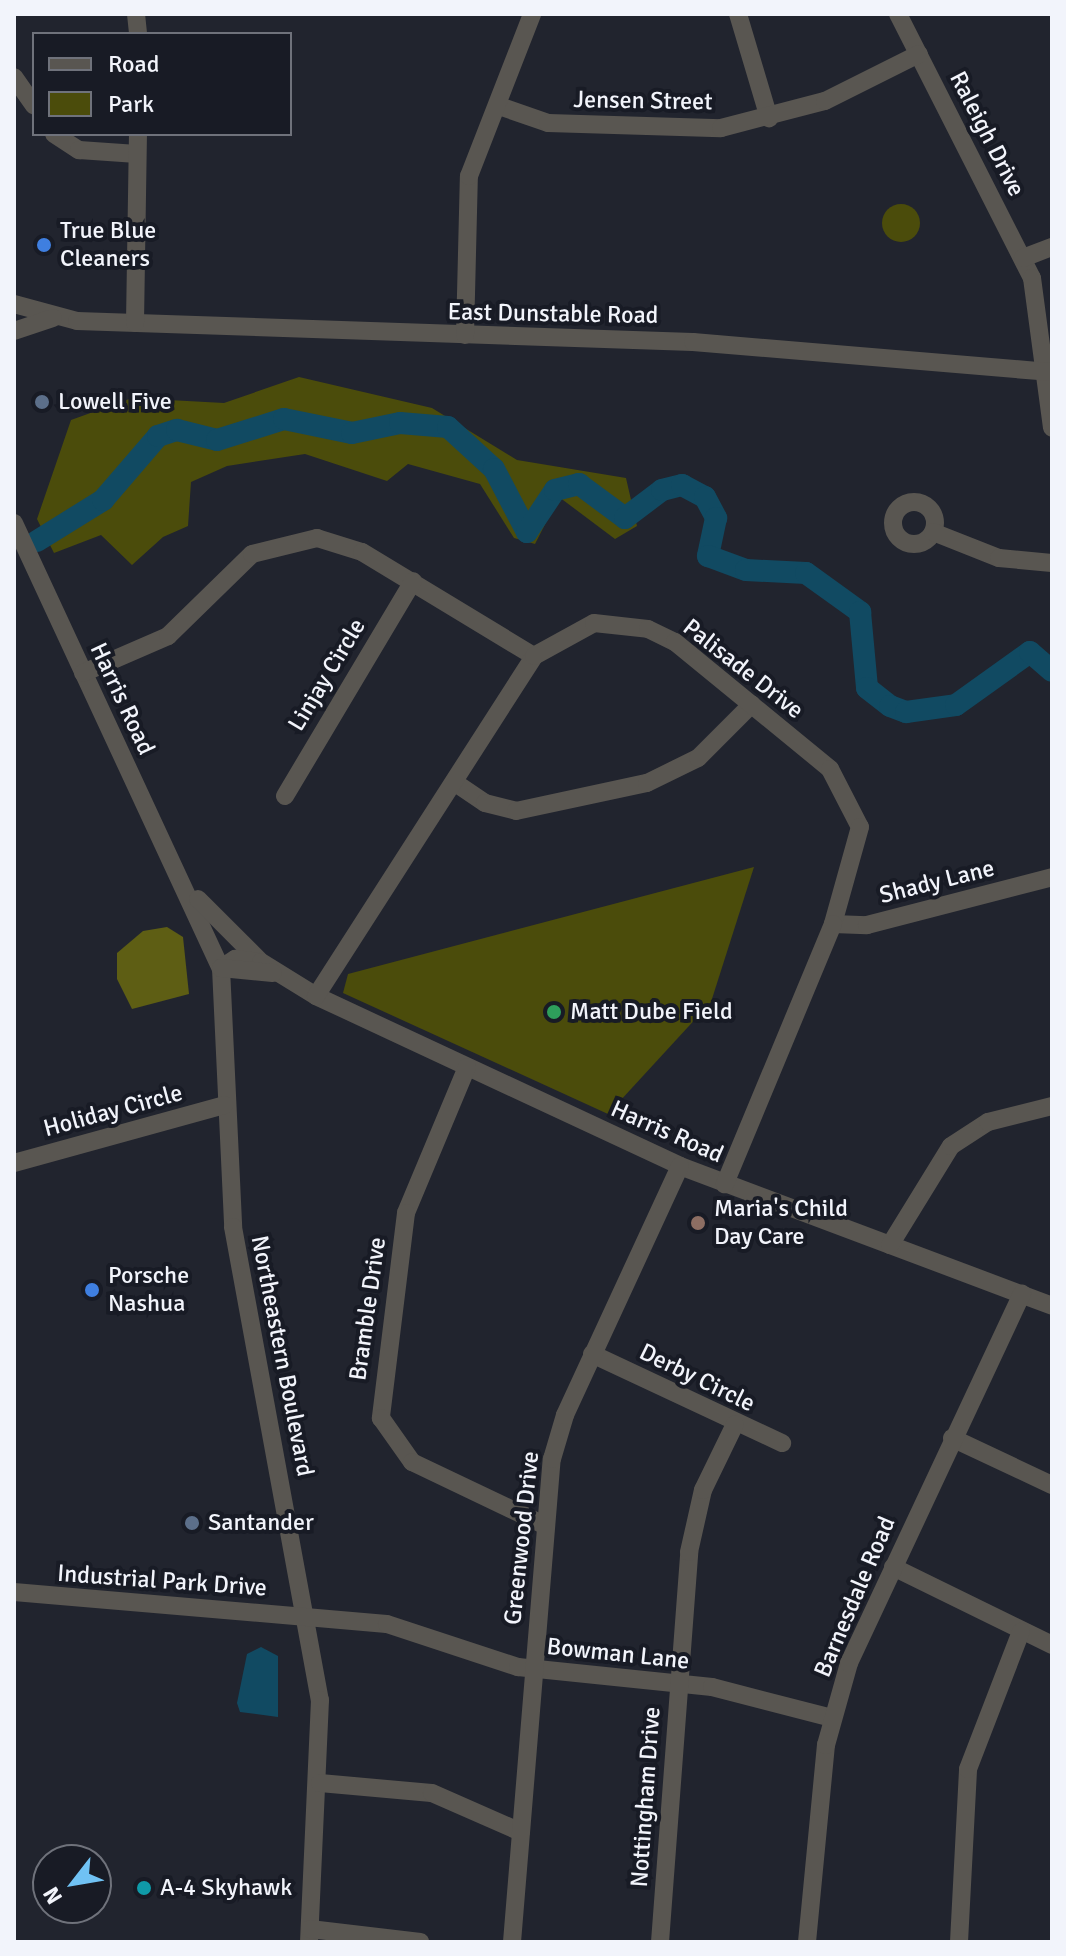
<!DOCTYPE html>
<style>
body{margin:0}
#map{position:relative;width:1066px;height:1956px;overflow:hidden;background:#21242e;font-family:Signika,sans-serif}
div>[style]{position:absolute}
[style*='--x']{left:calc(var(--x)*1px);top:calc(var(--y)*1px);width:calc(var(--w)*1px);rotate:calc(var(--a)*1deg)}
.green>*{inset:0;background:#4b4c0b}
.round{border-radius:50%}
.forest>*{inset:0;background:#5e5e14}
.water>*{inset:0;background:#114a62}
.river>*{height:22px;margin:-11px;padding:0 11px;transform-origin:11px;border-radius:11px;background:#114a62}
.minor>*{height:18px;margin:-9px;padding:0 9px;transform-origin:9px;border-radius:9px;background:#595651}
.minor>.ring{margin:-9px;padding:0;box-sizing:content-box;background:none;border:18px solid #595651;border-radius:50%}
.dots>*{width:22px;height:22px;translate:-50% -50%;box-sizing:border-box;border:4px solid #181b25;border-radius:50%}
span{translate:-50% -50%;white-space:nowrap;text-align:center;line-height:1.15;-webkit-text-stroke:8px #181b25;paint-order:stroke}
.street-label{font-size:24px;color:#f2f4fb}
.poi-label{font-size:24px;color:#f2f4fb}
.left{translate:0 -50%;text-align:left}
.frame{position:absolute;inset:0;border:16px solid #f2f4fb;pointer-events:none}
.legend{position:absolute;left:32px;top:32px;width:260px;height:104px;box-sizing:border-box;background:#181b25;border:2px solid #6f727b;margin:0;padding:10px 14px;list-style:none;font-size:24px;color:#f2f4fb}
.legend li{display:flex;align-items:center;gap:16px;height:40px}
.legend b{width:40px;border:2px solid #6f727b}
.north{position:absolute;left:32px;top:1844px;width:80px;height:80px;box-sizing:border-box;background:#181b25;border:2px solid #6f727b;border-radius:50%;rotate:239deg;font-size:22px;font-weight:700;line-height:32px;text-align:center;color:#f2f4fb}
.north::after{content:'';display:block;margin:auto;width:28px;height:36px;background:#70c2f4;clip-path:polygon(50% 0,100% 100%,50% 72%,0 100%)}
</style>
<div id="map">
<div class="green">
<div class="round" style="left:882px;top:204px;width:38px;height:38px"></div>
<div style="clip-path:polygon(299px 377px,432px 408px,517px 460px,626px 478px,637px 526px,615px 539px,559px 497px,535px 544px,514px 538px,480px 484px,408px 464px,387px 481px,305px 454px,227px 466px,191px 482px,188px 526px,163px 537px,132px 565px,101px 535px,54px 553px,37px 519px,71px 420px,132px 398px,224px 403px)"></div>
<div style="clip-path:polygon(754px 867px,711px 1002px,608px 1114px,343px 993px,348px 974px)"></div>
</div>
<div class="forest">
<div style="clip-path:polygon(167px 927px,183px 937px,189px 994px,132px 1009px,117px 979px,117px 953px,143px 931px)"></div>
</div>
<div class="water">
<div style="clip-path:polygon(261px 1647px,278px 1656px,278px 1717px,240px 1712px,237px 1703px,247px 1654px)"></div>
</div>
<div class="river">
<div style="--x:37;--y:541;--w:78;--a:-31.8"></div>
<div style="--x:103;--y:500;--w:84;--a:-49.3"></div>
<div style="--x:158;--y:436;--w:20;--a:-18"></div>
<div style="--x:177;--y:430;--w:41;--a:14"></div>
<div style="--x:217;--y:440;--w:70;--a:-17.4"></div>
<div style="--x:284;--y:419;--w:69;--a:11.6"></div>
<div style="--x:352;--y:433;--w:49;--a:-11.8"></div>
<div style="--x:400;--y:423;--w:48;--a:4.8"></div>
<div style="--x:448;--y:427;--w:62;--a:42.4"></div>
<div style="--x:494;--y:469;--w:71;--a:62.4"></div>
<div style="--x:527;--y:532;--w:50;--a:-56.3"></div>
<div style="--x:555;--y:490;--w:25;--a:-14"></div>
<div style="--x:579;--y:484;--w:57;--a:36.5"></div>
<div style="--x:625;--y:518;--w:46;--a:-37.1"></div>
<div style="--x:662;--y:490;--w:21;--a:-14"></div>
<div style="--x:682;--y:485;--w:26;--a:28"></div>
<div style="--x:705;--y:497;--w:24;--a:62"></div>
<div style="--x:716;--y:518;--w:39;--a:102"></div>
<div style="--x:708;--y:556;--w:40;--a:20.2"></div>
<div style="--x:746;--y:570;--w:60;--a:2.9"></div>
<div style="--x:806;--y:573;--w:67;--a:35.8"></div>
<div style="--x:860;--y:612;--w:76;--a:84.7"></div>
<div style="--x:867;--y:688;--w:29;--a:38"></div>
<div style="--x:890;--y:706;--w:17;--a:21"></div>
<div style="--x:906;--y:712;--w:50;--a:-8"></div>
<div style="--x:956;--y:705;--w:91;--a:-35.6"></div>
<div style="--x:1030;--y:652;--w:29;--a:41"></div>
</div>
<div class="minor">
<div style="--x:136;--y:14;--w:20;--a:84"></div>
<div style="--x:738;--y:14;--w:109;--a:73.4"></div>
<div style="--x:898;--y:14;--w:296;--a:63.1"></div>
<div style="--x:1032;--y:278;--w:151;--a:82.4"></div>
<div style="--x:14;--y:77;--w:35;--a:55"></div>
<div style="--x:499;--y:106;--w:52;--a:19.1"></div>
<div style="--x:548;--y:123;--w:173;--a:1.7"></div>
<div style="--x:721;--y:128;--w:107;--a:-14.6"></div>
<div style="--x:825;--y:101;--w:105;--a:-26.6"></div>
<div style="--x:54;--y:134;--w:30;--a:33"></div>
<div style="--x:79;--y:150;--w:58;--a:3.9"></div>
<div style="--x:1023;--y:258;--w:31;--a:-21"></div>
<div style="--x:14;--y:304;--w:65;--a:15.1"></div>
<div style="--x:77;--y:321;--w:616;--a:1.95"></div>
<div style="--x:693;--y:342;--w:360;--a:4.8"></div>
<div style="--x:135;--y:323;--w:189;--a:-89.1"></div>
<div style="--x:14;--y:331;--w:41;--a:-18.4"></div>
<div style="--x:465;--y:335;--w:159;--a:-88.6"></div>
<div style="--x:469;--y:176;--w:174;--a:-68.7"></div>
<div class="ring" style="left:893px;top:502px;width:24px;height:24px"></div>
<div style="--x:14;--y:523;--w:491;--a:65.1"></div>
<div style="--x:221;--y:968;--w:259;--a:87.3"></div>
<div style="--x:233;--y:1227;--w:481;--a:79.6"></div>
<div style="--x:320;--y:1700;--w:242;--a:92.6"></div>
<div style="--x:933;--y:532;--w:71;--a:21.5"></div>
<div style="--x:999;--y:558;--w:53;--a:5.4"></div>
<div style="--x:83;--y:673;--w:93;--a:-23.5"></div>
<div style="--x:168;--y:636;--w:117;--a:-44.3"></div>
<div style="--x:252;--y:554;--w:67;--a:-13.8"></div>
<div style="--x:317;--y:538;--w:47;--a:17.3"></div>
<div style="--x:362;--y:552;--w:201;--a:31.2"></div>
<div style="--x:454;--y:782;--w:37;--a:34"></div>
<div style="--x:485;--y:803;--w:32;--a:14"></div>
<div style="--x:516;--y:811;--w:134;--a:-12.1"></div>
<div style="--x:647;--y:783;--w:57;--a:-26.1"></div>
<div style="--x:698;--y:758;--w:76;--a:-45"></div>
<div style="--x:285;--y:796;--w:250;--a:-59.2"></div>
<div style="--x:198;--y:899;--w:86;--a:45"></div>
<div style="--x:833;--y:924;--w:34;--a:2"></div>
<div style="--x:867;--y:925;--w:191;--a:-14.5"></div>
<div style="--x:221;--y:968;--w:17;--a:-33"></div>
<div style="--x:235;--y:959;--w:26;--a:7"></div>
<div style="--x:261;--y:962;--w:65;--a:31.7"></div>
<div style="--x:316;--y:996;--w:402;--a:25"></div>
<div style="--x:680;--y:1166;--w:397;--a:20.6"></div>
<div style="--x:221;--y:968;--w:52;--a:5.5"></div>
<div style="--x:316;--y:996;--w:404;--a:-57.3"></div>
<div style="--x:534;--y:656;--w:68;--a:-28.8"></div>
<div style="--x:594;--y:623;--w:54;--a:6.3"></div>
<div style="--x:648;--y:629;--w:30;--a:26"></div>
<div style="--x:675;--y:642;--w:200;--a:39.3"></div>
<div style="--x:830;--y:769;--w:65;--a:62.7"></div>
<div style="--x:860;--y:827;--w:101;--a:105.6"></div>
<div style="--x:833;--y:924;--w:282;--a:112.6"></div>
<div style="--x:467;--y:1067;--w:158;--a:112.7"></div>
<div style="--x:406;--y:1213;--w:207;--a:97"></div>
<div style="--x:381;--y:1418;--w:54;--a:54.8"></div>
<div style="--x:412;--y:1462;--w:146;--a:25.5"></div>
<div style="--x:14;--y:1163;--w:218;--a:-15.4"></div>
<div style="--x:890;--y:1245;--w:116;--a:-58.4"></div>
<div style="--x:951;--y:1146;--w:44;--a:-33"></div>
<div style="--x:988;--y:1122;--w:66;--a:-14"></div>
<div style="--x:592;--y:1354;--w:210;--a:25.1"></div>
<div style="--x:952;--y:1438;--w:110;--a:25.2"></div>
<div style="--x:893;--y:1567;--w:177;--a:26.1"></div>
<div style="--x:14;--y:1592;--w:374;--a:4.9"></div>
<div style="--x:387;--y:1624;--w:138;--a:18.2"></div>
<div style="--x:518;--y:1667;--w:195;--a:5.9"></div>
<div style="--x:712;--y:1687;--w:124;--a:14.5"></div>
<div style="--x:320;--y:1783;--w:112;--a:5.1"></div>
<div style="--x:432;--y:1793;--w:97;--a:23.7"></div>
<div style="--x:310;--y:1929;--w:111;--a:6.7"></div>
<div style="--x:512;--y:1942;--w:485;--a:-85.3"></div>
<div style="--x:552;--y:1459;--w:46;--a:-73.5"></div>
<div style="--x:565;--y:1415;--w:274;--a:-65.2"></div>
<div style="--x:660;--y:1942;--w:391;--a:-85.7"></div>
<div style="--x:689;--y:1552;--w:64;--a:-77.3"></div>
<div style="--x:703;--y:1490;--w:73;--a:-64.1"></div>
<div style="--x:807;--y:1942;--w:198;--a:-84.5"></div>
<div style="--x:826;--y:1745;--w:85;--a:-74.3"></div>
<div style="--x:849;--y:1663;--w:408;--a:-64.9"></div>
<div style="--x:959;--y:1942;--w:173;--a:-87"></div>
<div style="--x:968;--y:1769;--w:147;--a:-68.9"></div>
</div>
<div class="dots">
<div style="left:44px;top:245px;background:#3f7fe0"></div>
<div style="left:42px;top:402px;background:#5c6f8a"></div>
<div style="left:554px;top:1012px;background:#2e9e5b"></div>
<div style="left:698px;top:1223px;background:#8d6e63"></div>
<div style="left:92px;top:1290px;background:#3f7fe0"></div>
<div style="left:192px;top:1523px;background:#5c6f8a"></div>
<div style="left:144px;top:1888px;background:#0f9aa8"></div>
</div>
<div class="street-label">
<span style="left:643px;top:101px;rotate:1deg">Jensen Street</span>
<span style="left:987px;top:134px;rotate:63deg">Raleigh Drive</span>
<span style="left:553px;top:314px;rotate:1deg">East Dunstable Road</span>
<span style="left:743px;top:669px;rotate:38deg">Palisade Drive</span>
<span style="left:327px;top:675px;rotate:-59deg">Linjay Circle</span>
<span style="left:122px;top:699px;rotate:65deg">Harris Road</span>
<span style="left:937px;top:882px;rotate:-14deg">Shady Lane</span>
<span style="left:113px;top:1111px;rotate:-15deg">Holiday Circle</span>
<span style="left:667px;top:1132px;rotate:24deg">Harris Road</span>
<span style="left:368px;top:1309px;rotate:-82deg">Bramble Drive</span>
<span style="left:282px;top:1356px;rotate:79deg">Northeastern Boulevard</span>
<span style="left:697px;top:1378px;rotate:26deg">Derby Circle</span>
<span style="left:522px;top:1538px;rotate:-84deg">Greenwood Drive</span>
<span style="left:162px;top:1581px;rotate:4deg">Industrial Park Drive</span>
<span style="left:855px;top:1597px;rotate:-67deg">Barnesdale Road</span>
<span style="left:618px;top:1654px;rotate:6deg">Bowman Lane</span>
<span style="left:646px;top:1797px;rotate:-86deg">Nottingham Drive</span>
</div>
<div class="poi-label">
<span class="left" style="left:60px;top:245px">True Blue<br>Cleaners</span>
<span class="left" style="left:58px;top:402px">Lowell Five</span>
<span class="left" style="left:570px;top:1012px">Matt Dube Field</span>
<span class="left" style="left:714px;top:1223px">Maria's Child<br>Day Care</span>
<span class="left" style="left:108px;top:1290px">Porsche<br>Nashua</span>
<span class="left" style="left:208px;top:1523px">Santander</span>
<span class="left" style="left:160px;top:1888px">A-4 Skyhawk</span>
</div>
<div class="frame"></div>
<ul class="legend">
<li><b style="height:10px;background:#595651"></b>Road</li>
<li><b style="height:22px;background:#4b4c0b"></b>Park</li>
</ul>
<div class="north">N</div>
</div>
